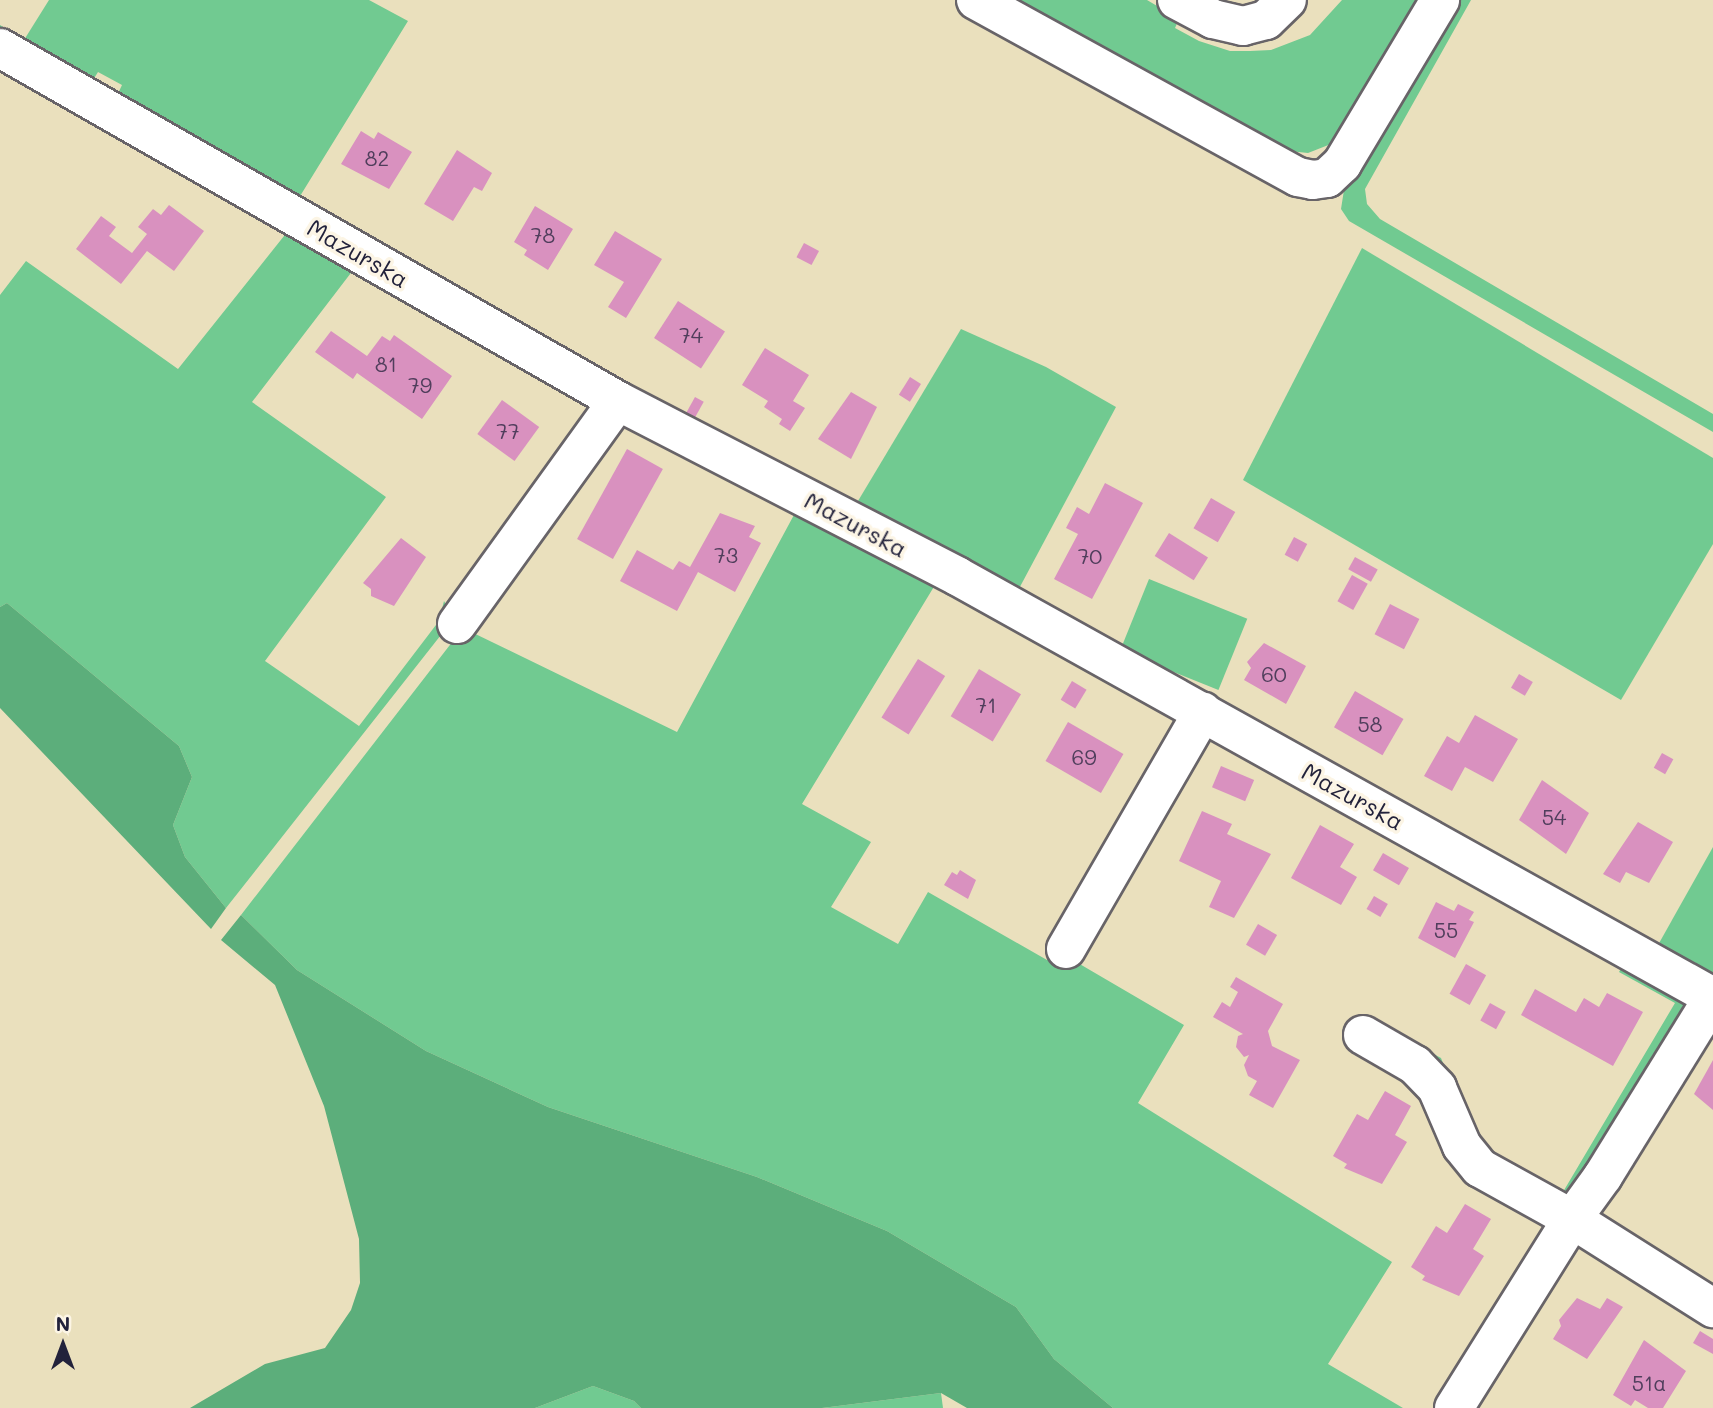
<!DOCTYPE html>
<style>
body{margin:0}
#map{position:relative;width:1713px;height:1408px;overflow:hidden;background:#eae0bd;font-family:Mali,sans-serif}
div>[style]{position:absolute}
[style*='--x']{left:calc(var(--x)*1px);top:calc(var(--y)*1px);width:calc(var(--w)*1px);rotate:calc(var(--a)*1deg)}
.green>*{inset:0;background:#71ca91;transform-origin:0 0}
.forest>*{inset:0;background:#5cae7b}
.building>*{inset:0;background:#d991bf;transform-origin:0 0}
.roads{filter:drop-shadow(2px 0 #686468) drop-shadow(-2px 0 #686468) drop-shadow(0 2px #686468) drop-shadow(0 -2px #686468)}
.minor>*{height:38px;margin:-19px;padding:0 19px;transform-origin:19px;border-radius:19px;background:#fff}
span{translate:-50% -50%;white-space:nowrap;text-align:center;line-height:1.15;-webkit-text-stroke:7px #fcf5e5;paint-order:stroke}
.number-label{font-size:21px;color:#503e5c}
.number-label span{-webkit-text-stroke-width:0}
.street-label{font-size:24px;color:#22223b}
.north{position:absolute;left:28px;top:1310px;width:70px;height:70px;-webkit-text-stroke:5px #fcf5e5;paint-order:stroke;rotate:0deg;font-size:19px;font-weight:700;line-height:28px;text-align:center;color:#22223b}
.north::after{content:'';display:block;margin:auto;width:24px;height:32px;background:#22223b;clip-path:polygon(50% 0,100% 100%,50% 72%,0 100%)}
</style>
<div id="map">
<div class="green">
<div style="clip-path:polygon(49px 0,369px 0,408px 21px,297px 201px,114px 102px,122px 85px,98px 72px,88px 88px,0 37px,0 25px,24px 40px)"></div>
<div style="clip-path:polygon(1015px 0,1147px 0,1179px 19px,1175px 28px,1199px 41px,1230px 51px,1250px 51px,1271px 50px,1310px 35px,1342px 0,1422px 0,1336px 142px,1308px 153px,1289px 151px)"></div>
<div style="clip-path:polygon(1456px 0,1471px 0,1365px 189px,1367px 204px,1380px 219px,1713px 414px,1713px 432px,1349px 221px,1341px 209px,1344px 190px)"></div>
<div style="clip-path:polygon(288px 231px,357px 265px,252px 402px,386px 497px,265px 661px,359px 726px,439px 621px,444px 601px,450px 612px,448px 626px,226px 908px,185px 857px,173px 825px,192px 777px,179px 746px,7px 603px,0 607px,0 295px,26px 261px,178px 369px)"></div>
<div style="clip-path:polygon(1362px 248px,1713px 458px,1713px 544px,1621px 700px,1243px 480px)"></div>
<div style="clip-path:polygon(961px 329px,1046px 367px,1116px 407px,1015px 596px,852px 511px)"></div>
<div style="clip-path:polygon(795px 513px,935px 585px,802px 804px,871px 842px,831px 907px,898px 944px,928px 892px,1047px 960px,1054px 949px,1184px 1025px,1138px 1103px,1392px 1262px,1328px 1364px,1403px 1408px,1113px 1408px,1054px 1359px,1016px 1307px,887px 1231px,757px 1177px,548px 1107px,426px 1051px,297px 970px,241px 915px,463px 628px,677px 732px)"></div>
<div style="left:1149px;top:579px;width:106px;height:77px;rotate:22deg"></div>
<div style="clip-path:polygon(1713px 847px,1713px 986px,1658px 945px)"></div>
<div style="clip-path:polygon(1626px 960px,1683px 994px,1686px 1020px,1629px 1119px,1569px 1202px,1556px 1203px,1476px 1153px,1437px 1066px,1359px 1024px,1363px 1016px,1441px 1058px,1476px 1146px,1560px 1197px,1675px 1003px,1619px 972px)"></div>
<div style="clip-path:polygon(593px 1386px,634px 1401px,641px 1408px,535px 1408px)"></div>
<div style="clip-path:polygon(941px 1393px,943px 1408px,822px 1408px)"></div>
</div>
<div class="forest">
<div style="clip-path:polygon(7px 603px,179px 746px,192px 777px,173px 825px,185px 857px,226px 908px,211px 929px,0 708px,0 607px)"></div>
<div style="clip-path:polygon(241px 915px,297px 970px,426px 1051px,548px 1107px,757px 1177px,887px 1231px,1016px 1307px,1054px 1359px,1113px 1408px,967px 1408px,941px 1393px,822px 1408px,641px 1408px,634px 1401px,593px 1386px,535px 1408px,190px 1408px,265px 1364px,325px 1348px,351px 1310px,360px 1283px,359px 1239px,324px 1106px,275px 985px,221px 940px)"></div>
</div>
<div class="building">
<div style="clip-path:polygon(361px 131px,374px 139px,378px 132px,412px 152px,389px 189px,341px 164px)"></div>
<div style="clip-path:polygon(457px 150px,492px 173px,482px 191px,474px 187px,453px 221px,424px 204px)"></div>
<div style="clip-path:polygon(169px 205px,204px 231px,174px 271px,147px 251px,121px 284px,76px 249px,101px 216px,116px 227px,109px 236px,132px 253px,147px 234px,138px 227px,153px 209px,161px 215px)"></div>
<div style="clip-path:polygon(535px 206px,573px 229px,548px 270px,524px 255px,527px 250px,514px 242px)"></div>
<div style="clip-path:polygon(615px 231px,662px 259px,626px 318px,608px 307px,624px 282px,594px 265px)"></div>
<div style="left:804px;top:243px;width:17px;height:16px;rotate:28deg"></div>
<div style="left:678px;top:301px;width:56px;height:44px;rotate:33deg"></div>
<div style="clip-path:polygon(331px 331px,367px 356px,382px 336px,390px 341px,394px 335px,452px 376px,422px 419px,357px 373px,353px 379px,315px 352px)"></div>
<div style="clip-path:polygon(765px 348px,809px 375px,793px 401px,805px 408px,790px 431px,779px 424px,782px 419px,764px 407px,768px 401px,742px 385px)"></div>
<div style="left:910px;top:377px;width:13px;height:21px;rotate:32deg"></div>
<div style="clip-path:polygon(851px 392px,877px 407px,851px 459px,818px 439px)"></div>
<div style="left:695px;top:397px;width:10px;height:18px;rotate:29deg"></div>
<div style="left:502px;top:400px;width:46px;height:42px;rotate:36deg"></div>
<div style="left:627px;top:449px;width:41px;height:103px;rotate:29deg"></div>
<div style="clip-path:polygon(1105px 483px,1143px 503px,1092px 599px,1054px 579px,1078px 534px,1066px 528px,1077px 507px,1089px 514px)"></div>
<div style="left:1211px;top:498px;width:28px;height:35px;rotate:30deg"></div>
<div style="clip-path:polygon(720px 513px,755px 526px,749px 537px,761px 543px,735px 592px,698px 572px,677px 611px,620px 581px,637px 550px,673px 570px,679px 561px,690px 567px)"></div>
<div style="left:1169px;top:533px;width:46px;height:27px;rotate:32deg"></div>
<div style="left:1294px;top:537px;width:15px;height:20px;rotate:28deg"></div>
<div style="clip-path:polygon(401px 538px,426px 557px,394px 606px,371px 596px,371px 589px,363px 583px)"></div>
<div style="left:1355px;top:557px;width:26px;height:14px;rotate:29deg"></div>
<div style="left:1352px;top:575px;width:18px;height:30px;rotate:29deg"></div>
<div style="left:1390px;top:604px;width:33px;height:34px;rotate:27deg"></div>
<div style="clip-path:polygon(1264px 643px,1306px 666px,1286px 704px,1244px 680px,1251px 668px,1247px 662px)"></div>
<div style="left:918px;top:659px;width:32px;height:69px;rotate:32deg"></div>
<div style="left:979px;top:669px;width:49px;height:55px;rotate:31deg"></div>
<div style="left:1519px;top:674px;width:16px;height:16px;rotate:30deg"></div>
<div style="left:1072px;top:681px;width:17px;height:22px;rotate:31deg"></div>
<div style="left:1355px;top:691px;width:56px;height:42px;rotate:30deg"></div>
<div style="clip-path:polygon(1475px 715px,1518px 739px,1493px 782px,1465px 767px,1452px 791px,1424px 776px,1447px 736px,1459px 743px)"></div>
<div style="left:1068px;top:722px;width:64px;height:45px;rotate:30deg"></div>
<div style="left:1662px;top:753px;width:13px;height:17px;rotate:29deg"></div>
<div style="left:1221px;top:766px;width:36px;height:23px;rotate:23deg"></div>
<div style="clip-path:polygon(1542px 780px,1589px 813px,1566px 854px,1519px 820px)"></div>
<div style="clip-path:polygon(1202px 811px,1232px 824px,1227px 834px,1271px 854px,1234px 918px,1209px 907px,1221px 881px,1179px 861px)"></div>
<div style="clip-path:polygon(1638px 822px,1673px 842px,1649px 883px,1626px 872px,1620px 883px,1603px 874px)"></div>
<div style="clip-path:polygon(1320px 825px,1354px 844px,1340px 867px,1357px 877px,1341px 905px,1291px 878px)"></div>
<div style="left:1383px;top:853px;width:30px;height:20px;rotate:30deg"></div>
<div style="clip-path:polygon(960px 870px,976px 880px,968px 899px,944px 885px,952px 872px,957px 875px)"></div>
<div style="left:1374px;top:896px;width:16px;height:15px;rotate:30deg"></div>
<div style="clip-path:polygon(1436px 902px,1454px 911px,1458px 904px,1474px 912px,1469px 920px,1474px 922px,1455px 958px,1418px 938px)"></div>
<div style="left:1258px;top:924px;width:22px;height:24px;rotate:30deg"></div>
<div style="left:1466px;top:964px;width:23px;height:34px;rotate:29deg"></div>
<div style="clip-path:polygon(1236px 977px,1283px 1004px,1268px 1031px,1272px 1046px,1300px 1060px,1273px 1108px,1249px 1095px,1257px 1081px,1248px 1076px,1244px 1065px,1249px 1055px,1244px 1057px,1236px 1047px,1238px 1036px,1243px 1034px,1213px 1017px,1222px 1002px,1230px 1007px,1238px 992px,1230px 987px)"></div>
<div style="clip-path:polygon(1535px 989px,1576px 1012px,1584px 998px,1599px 1007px,1607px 993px,1643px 1012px,1613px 1066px,1521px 1015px)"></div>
<div style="left:1490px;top:1003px;width:18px;height:20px;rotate:29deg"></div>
<div style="clip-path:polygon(1713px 1060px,1713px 1110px,1694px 1094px)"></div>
<div style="clip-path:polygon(1385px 1091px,1411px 1106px,1395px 1135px,1407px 1142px,1382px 1184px,1344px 1168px,1347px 1164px,1333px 1156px,1357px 1114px,1368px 1120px)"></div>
<div style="clip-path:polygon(1465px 1204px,1491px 1219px,1473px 1249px,1484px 1256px,1459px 1296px,1422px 1280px,1425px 1276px,1411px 1267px,1436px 1226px,1447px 1233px)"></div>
<div style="clip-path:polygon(1577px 1298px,1600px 1309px,1607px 1298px,1623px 1307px,1587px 1359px,1553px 1339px,1561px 1326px,1559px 1320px)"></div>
<div style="clip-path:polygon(1700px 1331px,1713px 1339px,1713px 1354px,1693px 1343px)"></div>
<div style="clip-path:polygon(1644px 1340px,1686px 1371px,1663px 1408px,1648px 1408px,1635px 1400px,1631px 1406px,1613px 1395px)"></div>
</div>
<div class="roads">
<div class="minor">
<div style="--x:976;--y:0;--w:367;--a:28.8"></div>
<div style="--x:1298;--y:177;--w:15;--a:11"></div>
<div style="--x:1313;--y:180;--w:14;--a:-8"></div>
<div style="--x:1327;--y:178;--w:21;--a:-43"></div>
<div style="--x:1342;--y:164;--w:191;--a:-59.1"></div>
<div style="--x:1177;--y:0;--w:41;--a:27.8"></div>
<div style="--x:1213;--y:19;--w:31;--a:13"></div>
<div style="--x:1243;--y:26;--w:24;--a:-15"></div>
<div style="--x:1266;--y:20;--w:29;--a:-44"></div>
<div style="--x:0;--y:48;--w:712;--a:29.73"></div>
<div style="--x:618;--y:401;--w:382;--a:27.3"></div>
<div style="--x:957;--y:576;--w:865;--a:29.11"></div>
<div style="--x:457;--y:624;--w:275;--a:-54.2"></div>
<div style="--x:1066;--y:949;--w:274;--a:-60"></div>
<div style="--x:1363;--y:1035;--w:60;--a:30"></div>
<div style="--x:1415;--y:1065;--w:32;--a:46"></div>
<div style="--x:1437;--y:1088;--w:63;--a:66.7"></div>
<div style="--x:1462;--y:1146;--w:28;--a:51"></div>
<div style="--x:1480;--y:1168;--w:105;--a:29"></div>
<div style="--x:1572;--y:1219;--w:53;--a:-54.2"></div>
<div style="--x:1603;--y:1176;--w:209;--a:-58.3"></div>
<div style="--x:1454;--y:1408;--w:223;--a:-58"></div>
<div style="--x:1572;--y:1219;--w:167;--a:32.3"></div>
</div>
</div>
<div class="number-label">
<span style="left:377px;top:158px">82</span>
<span style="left:543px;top:235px">78</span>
<span style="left:691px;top:335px">74</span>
<span style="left:386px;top:364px">81</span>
<span style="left:420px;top:385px">79</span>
<span style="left:508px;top:431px">77</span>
<span style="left:726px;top:555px">73</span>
<span style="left:1090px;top:556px">70</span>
<span style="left:1274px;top:674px">60</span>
<span style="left:986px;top:705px">71</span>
<span style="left:1370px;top:724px">58</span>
<span style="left:1084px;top:757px">69</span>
<span style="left:1554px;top:817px">54</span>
<span style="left:1446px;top:930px">55</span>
<span style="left:1649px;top:1383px">51a</span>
</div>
<div class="street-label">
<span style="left:358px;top:253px;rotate:30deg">Mazurska</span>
<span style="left:856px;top:524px;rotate:28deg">Mazurska</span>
<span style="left:1353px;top:796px;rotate:29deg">Mazurska</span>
</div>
<div class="north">N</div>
</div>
